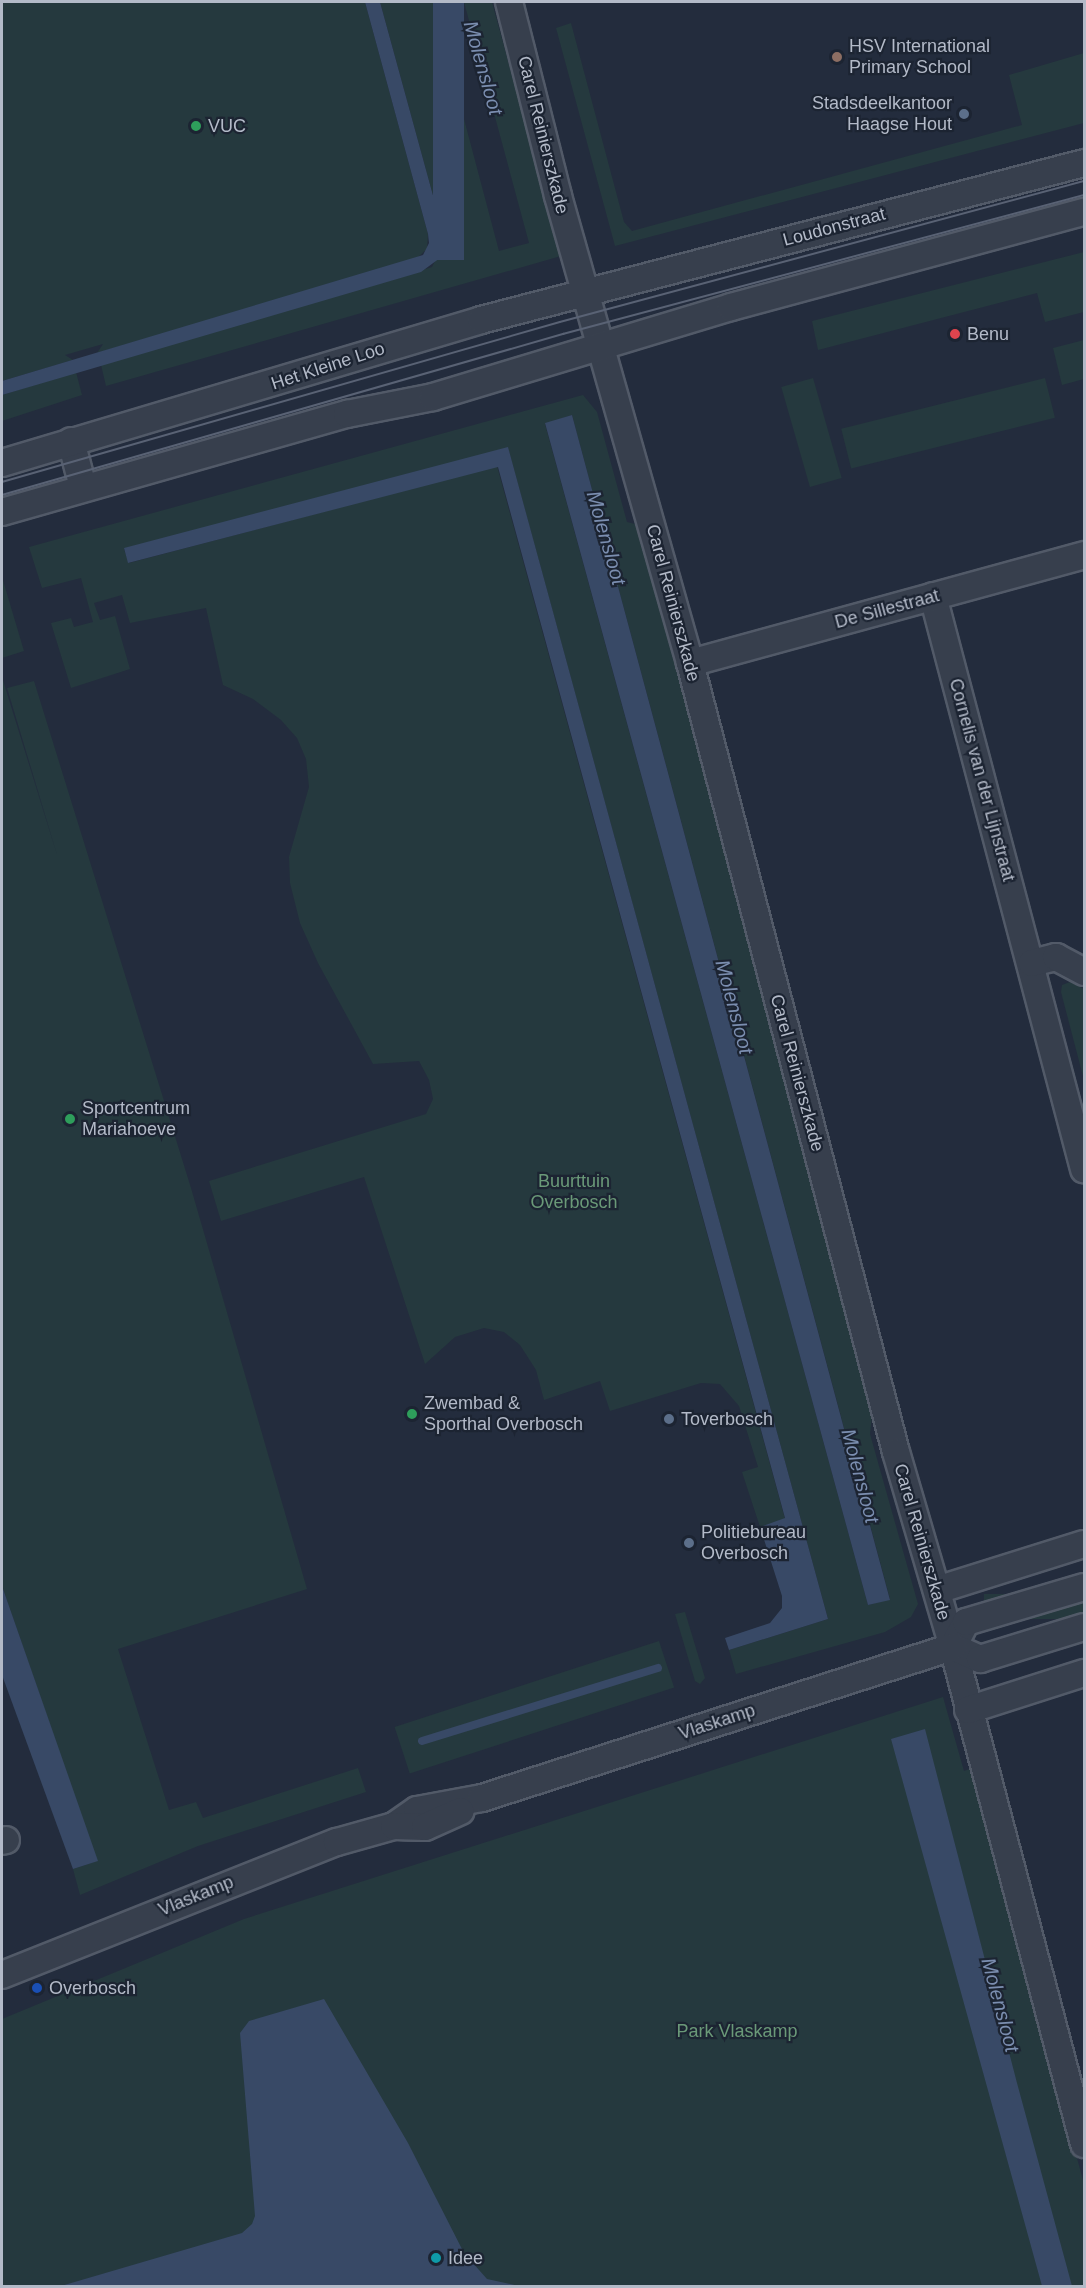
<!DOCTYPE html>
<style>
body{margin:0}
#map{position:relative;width:1086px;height:2288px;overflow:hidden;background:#232c3d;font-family:Helvetica,sans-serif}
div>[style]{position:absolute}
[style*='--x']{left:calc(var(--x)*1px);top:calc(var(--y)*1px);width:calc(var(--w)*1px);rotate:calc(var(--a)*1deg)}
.green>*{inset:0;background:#25393e;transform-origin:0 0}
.water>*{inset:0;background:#384966;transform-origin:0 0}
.stream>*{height:8px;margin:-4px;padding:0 4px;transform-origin:4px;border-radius:4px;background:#384966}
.roads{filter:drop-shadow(2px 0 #525a68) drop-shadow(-2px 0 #525a68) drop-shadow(0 2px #525a68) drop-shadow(0 -2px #525a68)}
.street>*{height:26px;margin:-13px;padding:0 13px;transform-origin:13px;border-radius:13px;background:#373f4d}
.tram>*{height:1.5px;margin:-0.75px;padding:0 0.75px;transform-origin:0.75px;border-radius:0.75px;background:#596274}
.dots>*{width:16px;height:16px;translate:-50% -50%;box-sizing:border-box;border:3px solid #1c2432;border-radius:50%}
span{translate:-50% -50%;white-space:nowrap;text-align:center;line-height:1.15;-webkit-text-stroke:4.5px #1c2432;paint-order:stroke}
.poi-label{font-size:18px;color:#b3bac8}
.left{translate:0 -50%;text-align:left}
.right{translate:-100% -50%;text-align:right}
.street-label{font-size:18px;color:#b3bac8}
.park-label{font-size:18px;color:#6a9978}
.water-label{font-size:20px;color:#7b8eb0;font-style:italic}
.frame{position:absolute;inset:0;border:3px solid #b3bac8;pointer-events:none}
</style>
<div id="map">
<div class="green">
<div style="clip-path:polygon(2px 2px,365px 2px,428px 234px,427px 249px,416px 259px,97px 353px,103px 344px,65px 355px,73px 360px,2px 381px)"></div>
<div style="clip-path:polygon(380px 2px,433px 2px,499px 251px,529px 243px,464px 2px,492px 2px,561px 256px,106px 386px,101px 365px,432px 267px,445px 241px,443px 232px)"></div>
<div style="clip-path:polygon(571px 23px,624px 222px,632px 231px,1022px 125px,1009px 75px,1084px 53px,1084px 123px,615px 246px,556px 28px)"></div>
<div style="clip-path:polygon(1084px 252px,1084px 312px,1045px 322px,1037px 293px,818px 350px,812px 321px)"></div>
<div style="clip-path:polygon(1084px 340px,1084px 379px,1062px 385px,1053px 348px)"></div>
<div style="clip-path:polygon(76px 372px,82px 395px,2px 421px,2px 395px)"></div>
<div style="left:813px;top:378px;width:104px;height:33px;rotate:74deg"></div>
<div style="left:1045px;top:378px;width:41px;height:210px;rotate:76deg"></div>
<div style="clip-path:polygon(evenodd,583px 395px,597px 412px,627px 522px,639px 525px,873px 1407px,870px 1434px,918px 1604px,911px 1617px,885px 1632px,736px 1674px,729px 1650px,828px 1619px,508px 448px,124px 549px,129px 563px,497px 466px,785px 1519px,760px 1527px,742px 1472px,758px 1467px,739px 1406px,720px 1384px,701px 1383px,610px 1411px,600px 1381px,544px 1400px,536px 1370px,520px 1345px,504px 1332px,484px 1328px,455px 1337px,425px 1364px,364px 1177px,221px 1221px,209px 1181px,426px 1114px,433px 1099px,429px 1080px,419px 1061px,373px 1064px,318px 963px,300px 923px,290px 883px,289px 857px,309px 787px,306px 759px,297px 738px,281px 720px,253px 699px,223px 685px,206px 608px,130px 623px,122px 595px,94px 603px,100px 620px,115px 616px,130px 669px,71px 688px,51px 623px,71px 618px,74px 627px,93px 622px,81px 578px,42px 588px,29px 547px,583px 395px,572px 415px,890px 1599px,868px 1605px,545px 424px,572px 415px)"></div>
<div style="clip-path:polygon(2px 577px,24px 651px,2px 658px)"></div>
<div style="clip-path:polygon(2px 677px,58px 858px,7px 688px,34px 681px,191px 1188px,307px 1589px,118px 1649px,169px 1810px,196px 1802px,203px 1818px,358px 1768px,366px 1792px,198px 1846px,80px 1895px,73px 1869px,97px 1861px,2px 1586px)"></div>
<div style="clip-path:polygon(1070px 982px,1084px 989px,1084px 1080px,1061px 992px,1062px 985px)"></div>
<div style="left:1084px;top:1594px;width:25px;height:100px;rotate:90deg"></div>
<div style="clip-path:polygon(685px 1612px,705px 1678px,700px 1684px,695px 1681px,675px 1614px)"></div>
<div style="left:659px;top:1641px;width:49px;height:278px;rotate:72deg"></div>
<div style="clip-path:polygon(943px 1697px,964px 1771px,972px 1768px,1084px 2184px,1084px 2286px,2px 2286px,2px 2019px,244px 1919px)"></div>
</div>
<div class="water">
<div style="clip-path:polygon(365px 2px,380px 2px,443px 232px,444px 248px,440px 258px,421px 272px,2px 395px,2px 381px,423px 255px,429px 243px,428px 234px)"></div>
<div style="left:433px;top:2px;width:31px;height:258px"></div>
<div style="clip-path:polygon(572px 415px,890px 1600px,868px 1605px,545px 423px)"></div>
<div style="clip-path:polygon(508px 447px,828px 1619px,729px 1650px,725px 1638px,770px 1623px,782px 1608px,782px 1596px,760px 1527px,785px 1518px,498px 467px,128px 563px,124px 548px)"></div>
<div style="clip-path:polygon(2px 1586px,98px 1861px,73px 1869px,2px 1675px)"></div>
<div style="clip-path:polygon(925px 1729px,1017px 2083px,1072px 2286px,1042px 2286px,891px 1739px)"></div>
<div style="clip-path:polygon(324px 1999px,408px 2143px,464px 2253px,487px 2279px,519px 2286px,61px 2286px,242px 2233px,252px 2224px,255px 2216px,240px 2033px,249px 2021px)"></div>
</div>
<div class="stream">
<div style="--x:422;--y:1741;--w:247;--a:-17.2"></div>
</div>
<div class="roads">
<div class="street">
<div style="--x:509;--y:2;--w:200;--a:75.8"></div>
<div style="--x:558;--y:196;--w:485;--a:74.2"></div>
<div style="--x:690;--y:663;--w:815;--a:75.37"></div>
<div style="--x:896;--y:1452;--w:203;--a:73.7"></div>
<div style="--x:953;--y:1647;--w:514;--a:75.23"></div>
<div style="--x:71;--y:441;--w:48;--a:75.4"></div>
<div style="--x:2;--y:463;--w:500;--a:-16.6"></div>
<div style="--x:481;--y:320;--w:623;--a:-14.59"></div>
<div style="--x:2;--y:512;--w:359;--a:-15.9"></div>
<div style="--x:347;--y:414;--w:88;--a:-11.2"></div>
<div style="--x:433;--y:397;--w:311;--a:-16.8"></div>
<div style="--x:731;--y:307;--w:366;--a:-15.1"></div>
<div style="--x:933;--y:596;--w:593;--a:75.24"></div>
<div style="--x:690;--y:663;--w:409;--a:-15.3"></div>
<div style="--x:1032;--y:963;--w:25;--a:-14"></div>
<div style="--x:1056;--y:957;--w:32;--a:28"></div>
<div style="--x:937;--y:1590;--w:154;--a:-17.4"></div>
<div style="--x:953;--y:1647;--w:28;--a:-63"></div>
<div style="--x:966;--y:1622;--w:123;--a:-16.5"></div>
<div style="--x:953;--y:1647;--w:30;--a:24"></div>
<div style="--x:980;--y:1659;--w:109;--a:-17.1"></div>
<div style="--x:968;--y:1710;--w:122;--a:-17.7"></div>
<div style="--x:394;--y:1826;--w:28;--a:-35"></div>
<div style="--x:417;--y:1810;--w:66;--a:-10.5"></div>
<div style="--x:482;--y:1798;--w:495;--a:-17.8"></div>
<div style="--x:2;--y:1841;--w:4;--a:-14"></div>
<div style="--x:2;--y:1975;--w:360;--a:-21.7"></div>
<div style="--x:337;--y:1842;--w:59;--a:-15.7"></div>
<div style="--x:394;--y:1826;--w:31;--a:2"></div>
<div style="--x:425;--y:1827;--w:39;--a:-24"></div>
</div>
</div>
<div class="tram">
<div style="--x:2;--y:482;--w:580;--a:-16"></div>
<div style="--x:560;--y:322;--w:543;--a:-15.06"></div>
<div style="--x:2;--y:495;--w:584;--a:-16.01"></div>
<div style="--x:563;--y:334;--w:539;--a:-14.94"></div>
</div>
<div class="dots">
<div style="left:837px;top:57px;background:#8d6e63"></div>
<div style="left:964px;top:114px;background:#5c6f8a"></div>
<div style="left:196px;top:126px;background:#2e9e5b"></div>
<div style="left:955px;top:334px;background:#e0444e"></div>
<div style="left:70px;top:1119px;background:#2e9e5b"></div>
<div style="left:412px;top:1414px;background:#2e9e5b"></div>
<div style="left:669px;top:1419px;background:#5c6f8a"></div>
<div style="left:689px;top:1543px;background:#5c6f8a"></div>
<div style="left:37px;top:1988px;background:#1a4fb4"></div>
<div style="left:436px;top:2258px;background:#0f9aa8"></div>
</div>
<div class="poi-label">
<span class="left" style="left:849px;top:57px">HSV International<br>Primary School</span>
<span class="right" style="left:952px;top:114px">Stadsdeelkantoor<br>Haagse Hout</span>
<span class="left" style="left:208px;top:126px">VUC</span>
<span class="left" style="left:967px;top:334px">Benu</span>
<span class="left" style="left:82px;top:1119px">Sportcentrum<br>Mariahoeve</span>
<span class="left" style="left:424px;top:1414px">Zwembad &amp;<br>Sporthal Overbosch</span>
<span class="left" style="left:681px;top:1419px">Toverbosch</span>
<span class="left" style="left:701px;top:1543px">Politiebureau<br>Overbosch</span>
<span class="left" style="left:49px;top:1988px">Overbosch</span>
<span class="left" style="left:448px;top:2258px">Idee</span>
</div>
<div class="street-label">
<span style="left:543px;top:135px;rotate:76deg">Carel Reinierszkade</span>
<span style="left:834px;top:227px;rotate:-15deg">Loudonstraat</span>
<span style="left:328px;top:366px;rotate:-18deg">Het Kleine Loo</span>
<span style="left:673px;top:603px;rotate:75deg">Carel Reinierszkade</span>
<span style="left:887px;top:609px;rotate:-15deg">De Sillestraat</span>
<span style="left:982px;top:780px;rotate:75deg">Cornelis van der Lijnstraat</span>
<span style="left:797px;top:1073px;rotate:75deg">Carel Reinierszkade</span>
<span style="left:922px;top:1542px;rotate:74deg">Carel Reinierszkade</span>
<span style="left:717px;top:1722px;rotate:-18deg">Vlaskamp</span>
<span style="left:196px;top:1896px;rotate:-22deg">Vlaskamp</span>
</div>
<div class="park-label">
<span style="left:574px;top:1192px">Buurttuin<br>Overbosch</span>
<span style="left:737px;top:2031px">Park Vlaskamp</span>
</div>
<div class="water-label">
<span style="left:483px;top:68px;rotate:74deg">Molensloot</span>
<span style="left:606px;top:538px;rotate:74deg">Molensloot</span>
<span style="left:734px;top:1007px;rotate:75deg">Molensloot</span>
<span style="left:860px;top:1476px;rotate:75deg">Molensloot</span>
<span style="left:1000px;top:2005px;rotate:75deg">Molensloot</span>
</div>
<div class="frame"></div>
</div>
